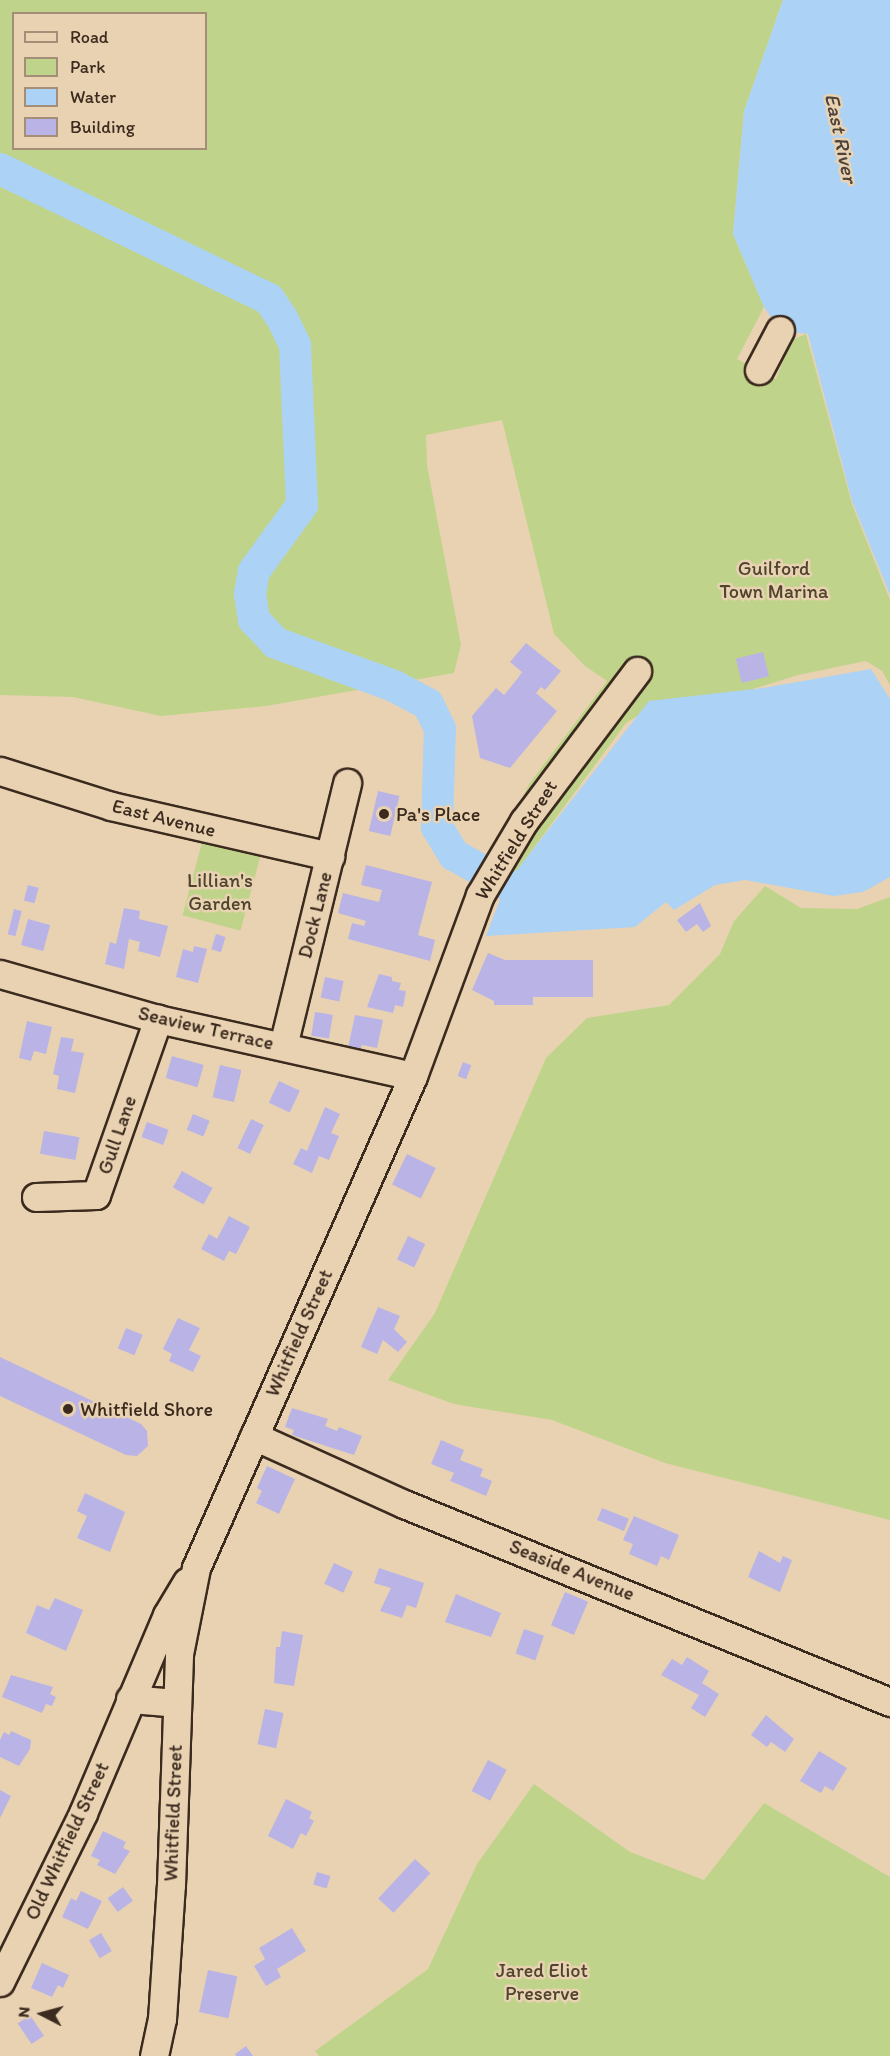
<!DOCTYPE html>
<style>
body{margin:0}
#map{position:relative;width:890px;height:2056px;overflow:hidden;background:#e9d2b2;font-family:Itim,sans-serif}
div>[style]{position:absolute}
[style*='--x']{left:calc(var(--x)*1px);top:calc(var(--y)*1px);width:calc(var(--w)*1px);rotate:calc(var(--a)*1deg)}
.green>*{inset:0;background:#bfd48a;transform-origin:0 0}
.water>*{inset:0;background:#acd2f5}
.river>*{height:32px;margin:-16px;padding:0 16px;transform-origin:16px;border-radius:16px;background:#acd2f5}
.building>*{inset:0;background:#b9b4e5;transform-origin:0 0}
.roads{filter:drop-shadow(2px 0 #3b2a1e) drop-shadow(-2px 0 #3b2a1e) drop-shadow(0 2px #3b2a1e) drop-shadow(0 -2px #3b2a1e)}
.minor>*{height:27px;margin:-13.5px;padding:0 13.5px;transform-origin:13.5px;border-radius:13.5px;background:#e9d2b2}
.dots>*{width:16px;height:16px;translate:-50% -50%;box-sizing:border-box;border:3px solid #e9d2b2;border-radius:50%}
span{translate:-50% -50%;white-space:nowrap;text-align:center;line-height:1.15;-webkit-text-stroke:5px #e9d2b2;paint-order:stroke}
.park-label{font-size:20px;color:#4f442e}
.poi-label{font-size:20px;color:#3b2a1e}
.left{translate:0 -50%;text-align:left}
.street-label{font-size:20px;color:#3b2a1e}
.water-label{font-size:21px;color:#4c433e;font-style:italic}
.legend{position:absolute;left:12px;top:12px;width:195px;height:138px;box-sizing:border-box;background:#e9d2b2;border:2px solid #a38f77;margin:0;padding:8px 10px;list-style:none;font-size:18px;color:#3b2a1e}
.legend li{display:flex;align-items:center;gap:12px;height:30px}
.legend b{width:30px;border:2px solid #a38f77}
.north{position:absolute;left:12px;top:1984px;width:60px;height:60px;-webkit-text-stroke:4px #e9d2b2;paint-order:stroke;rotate:276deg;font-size:16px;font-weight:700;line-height:24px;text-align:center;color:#3b2a1e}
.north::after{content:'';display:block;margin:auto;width:21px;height:27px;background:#3b2a1e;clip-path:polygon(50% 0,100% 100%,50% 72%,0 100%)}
</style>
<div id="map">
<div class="green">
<div style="clip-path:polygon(evenodd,0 0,783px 0,744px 111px,733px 234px,764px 307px,737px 359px,776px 379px,791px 340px,806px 334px,852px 504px,890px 600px,890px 685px,882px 671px,866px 661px,798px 675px,688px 709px,642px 713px,626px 723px,516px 872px,494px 858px,529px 784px,607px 681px,585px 666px,554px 634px,502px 420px,426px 435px,427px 465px,461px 645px,454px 673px,266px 706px,161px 716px,73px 697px,0 695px,0 0,14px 14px,206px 14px,206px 148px,14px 148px,14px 14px)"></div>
<div style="left:204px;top:835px;width:60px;height:83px;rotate:15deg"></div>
<div style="clip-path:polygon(765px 886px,801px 908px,857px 909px,890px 897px,890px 1520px,665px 1463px,552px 1420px,454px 1404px,388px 1380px,435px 1313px,546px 1058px,587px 1018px,669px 1005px,720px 954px,734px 921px)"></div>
<div style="clip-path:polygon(534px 1784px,630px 1852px,704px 1880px,764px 1803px,890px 1877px,890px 2056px,319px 2056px,315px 2051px,428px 1969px,477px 1864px)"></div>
</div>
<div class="water">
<div style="clip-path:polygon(783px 0,890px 0,890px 595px,852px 501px,808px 334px,780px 330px,764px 307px,733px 234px,744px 111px)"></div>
<div style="clip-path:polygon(871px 669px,890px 699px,890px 877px,863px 892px,834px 896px,745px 880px,715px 885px,674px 910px,666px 902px,635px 927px,486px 936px,506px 884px,649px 701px,763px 688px)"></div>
</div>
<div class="river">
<div style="--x:0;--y:169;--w:299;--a:25.8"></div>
<div style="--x:269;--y:299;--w:23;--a:56"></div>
<div style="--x:282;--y:318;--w:30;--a:64"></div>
<div style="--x:295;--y:345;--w:160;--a:87.5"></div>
<div style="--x:302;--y:505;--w:82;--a:126"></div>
<div style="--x:254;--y:571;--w:23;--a:100"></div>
<div style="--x:250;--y:594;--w:26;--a:81"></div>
<div style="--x:254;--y:620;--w:32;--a:46"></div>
<div style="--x:276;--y:643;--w:126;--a:20"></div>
<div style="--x:394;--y:686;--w:38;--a:28"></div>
<div style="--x:428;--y:704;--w:28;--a:64"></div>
<div style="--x:440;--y:729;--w:98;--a:91.8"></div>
<div style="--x:437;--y:827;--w:33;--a:59"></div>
<div style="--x:454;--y:855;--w:60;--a:29.1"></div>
</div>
<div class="building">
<div style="clip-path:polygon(526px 643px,561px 671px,545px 690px,541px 687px,536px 693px,557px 711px,510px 768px,480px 758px,472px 716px,496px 688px,504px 695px,518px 678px,522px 672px,510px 662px)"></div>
<div style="left:763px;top:652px;width:25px;height:28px;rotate:76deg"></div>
<div style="left:378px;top:791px;width:22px;height:41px;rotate:13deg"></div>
<div style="clip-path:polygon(366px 865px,432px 882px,418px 935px,435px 940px,430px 961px,348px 939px,352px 923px,364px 926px,366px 921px,338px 913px,343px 893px,379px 902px,382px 890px,361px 885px)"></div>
<div style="left:28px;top:885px;width:11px;height:16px;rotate:15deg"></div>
<div style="clip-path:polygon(700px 903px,711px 926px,703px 932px,697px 924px,686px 932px,677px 920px)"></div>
<div style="clip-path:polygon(124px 908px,140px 911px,139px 919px,168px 926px,160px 957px,138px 951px,140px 942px,129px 939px,124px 969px,105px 964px,110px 942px,116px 944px)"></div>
<div style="left:14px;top:909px;width:8px;height:26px;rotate:14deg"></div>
<div style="left:28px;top:919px;width:23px;height:27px;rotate:15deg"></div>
<div style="left:216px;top:934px;width:10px;height:16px;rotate:17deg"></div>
<div style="clip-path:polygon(194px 946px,207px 949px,198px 983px,176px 977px,183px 949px,193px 952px)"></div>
<div style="clip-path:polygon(488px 953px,505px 960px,593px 960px,593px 997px,533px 997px,533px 1005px,494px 1005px,494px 1001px,472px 990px)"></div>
<div style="clip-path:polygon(379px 974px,392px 977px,392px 981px,401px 983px,399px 990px,406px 991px,403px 1007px,395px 1005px,393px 1013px,367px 1007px)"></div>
<div style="left:325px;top:977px;width:19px;height:21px;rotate:12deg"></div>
<div style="left:315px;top:1012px;width:18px;height:24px;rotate:9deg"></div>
<div style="clip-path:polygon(355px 1015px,383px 1020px,377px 1048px,362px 1045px,360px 1050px,348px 1048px)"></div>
<div style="clip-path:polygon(27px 1021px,52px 1027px,46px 1054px,34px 1051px,31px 1061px,19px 1058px)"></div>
<div style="clip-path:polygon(61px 1037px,74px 1039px,71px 1051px,84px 1053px,75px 1093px,57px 1089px,59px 1076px,53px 1074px)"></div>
<div style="left:172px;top:1056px;width:33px;height:23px;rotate:16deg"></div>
<div style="left:463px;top:1062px;width:9px;height:15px;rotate:21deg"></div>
<div style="left:220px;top:1065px;width:22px;height:33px;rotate:13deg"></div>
<div style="left:279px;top:1081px;width:23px;height:24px;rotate:25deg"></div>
<div style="clip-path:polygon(325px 1107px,340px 1114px,331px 1133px,339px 1136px,329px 1160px,319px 1156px,312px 1173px,293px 1164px,301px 1148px,307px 1151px)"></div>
<div style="left:193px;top:1114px;width:18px;height:17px;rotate:22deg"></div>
<div style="left:251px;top:1119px;width:14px;height:32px;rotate:25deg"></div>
<div style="left:147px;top:1122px;width:23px;height:16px;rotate:20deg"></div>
<div style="left:44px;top:1131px;width:36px;height:23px;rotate:10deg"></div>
<div style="left:407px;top:1154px;width:32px;height:34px;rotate:26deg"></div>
<div style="left:182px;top:1171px;width:35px;height:19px;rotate:29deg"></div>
<div style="clip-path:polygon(229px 1216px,250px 1227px,236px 1254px,229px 1251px,224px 1261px,201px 1249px,209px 1234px,217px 1239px)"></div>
<div style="left:408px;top:1236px;width:19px;height:26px;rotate:25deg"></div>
<div style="clip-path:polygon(378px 1307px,400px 1316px,394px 1329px,407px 1342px,398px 1352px,383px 1340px,377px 1354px,361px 1347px)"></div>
<div style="clip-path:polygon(178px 1318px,200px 1328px,189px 1350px,201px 1356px,193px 1372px,169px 1361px,172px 1354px,163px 1349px)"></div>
<div style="left:126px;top:1328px;width:18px;height:22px;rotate:22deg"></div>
<div style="clip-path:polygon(0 1357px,141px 1424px,147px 1431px,148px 1446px,137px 1456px,126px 1455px,0 1396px)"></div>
<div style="clip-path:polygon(292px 1408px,328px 1419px,325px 1426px,337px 1431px,339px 1427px,362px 1436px,354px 1455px,292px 1435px,294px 1430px,285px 1427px)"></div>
<div style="clip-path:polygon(441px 1440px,464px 1450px,460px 1460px,483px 1469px,480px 1476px,492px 1481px,486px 1496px,450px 1481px,454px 1473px,431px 1464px)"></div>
<div style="clip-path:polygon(267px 1466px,295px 1479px,279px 1514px,256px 1503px,262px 1491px,257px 1488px)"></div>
<div style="clip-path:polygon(85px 1493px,125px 1512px,110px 1552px,77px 1538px,87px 1516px,77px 1511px)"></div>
<div style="left:602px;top:1508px;width:29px;height:13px;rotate:22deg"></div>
<div style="clip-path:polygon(634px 1516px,679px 1535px,669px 1560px,661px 1556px,657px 1566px,629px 1554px,633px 1544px,623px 1540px)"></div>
<div style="clip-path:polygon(759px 1551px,780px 1563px,783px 1556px,792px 1560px,780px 1592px,748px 1577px)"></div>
<div style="left:334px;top:1563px;width:21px;height:23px;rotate:25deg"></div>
<div style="clip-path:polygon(379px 1568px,424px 1583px,416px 1608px,407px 1605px,402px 1618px,380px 1611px,391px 1588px,374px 1583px)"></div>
<div style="left:565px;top:1592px;width:25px;height:36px;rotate:23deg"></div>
<div style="clip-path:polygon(456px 1594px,501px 1613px,491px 1637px,445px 1622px)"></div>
<div style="clip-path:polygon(55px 1598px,83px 1610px,66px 1651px,26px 1633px,37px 1605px,49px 1610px)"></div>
<div style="left:524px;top:1629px;width:21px;height:26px;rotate:19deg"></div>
<div style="clip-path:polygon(282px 1631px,303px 1635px,294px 1686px,274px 1683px,276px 1647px,280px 1647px)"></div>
<div style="clip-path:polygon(687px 1657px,709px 1671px,702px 1683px,719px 1694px,705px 1717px,691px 1708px,699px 1695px,661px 1675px,672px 1659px,682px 1665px)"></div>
<div style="clip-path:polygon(11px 1675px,53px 1687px,50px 1694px,56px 1697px,52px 1706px,46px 1704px,42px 1713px,2px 1697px)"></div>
<div style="left:265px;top:1709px;width:19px;height:36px;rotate:12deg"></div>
<div style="clip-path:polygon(766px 1715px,794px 1739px,785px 1752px,771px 1742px,767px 1747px,751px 1735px)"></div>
<div style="clip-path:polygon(11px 1731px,31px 1740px,30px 1749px,19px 1766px,0 1757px,0 1740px,4px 1732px,9px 1735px)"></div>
<div style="clip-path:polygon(819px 1751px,847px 1768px,833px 1791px,825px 1786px,821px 1793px,800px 1781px)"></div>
<div style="left:488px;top:1760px;width:21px;height:35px;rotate:28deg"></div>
<div style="clip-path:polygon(0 1790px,11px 1796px,0 1818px)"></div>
<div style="clip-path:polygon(286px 1799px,312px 1812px,309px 1818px,314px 1821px,306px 1836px,301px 1833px,293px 1849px,268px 1836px)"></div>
<div style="clip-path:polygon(103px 1831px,126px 1842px,123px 1848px,130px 1851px,115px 1874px,97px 1865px,100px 1860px,91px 1856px)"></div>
<div style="left:415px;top:1859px;width:21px;height:54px;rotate:43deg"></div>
<div style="left:317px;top:1872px;width:14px;height:13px;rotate:17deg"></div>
<div style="left:123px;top:1887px;width:17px;height:19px;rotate:54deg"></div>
<div style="clip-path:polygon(81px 1891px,102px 1901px,88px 1929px,62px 1917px,71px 1898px,76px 1901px)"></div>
<div style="clip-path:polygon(292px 1928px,306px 1951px,277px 1969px,281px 1977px,266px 1986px,254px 1966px,265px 1959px,259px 1948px)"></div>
<div style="left:101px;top:1933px;width:21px;height:14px;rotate:59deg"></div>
<div style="clip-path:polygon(42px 1963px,69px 1975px,63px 1988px,58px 1985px,52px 1997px,31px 1988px)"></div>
<div style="left:208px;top:1970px;width:30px;height:43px;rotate:12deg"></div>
<div style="left:30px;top:2015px;width:25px;height:15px;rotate:56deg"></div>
<div style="clip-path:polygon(246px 2046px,253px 2056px,236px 2056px,235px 2054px)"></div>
</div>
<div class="roads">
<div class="minor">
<div style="--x:759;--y:370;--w:45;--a:-62.3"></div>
<div style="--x:0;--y:771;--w:116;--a:17.5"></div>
<div style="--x:111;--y:806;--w:225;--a:12.9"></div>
<div style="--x:0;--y:974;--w:164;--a:15.9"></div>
<div style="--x:158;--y:1019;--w:261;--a:12.6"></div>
<div style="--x:283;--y:1046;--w:271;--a:-76.3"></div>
<div style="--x:36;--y:1197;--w:60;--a:-1.9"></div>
<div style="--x:96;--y:1195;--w:187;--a:-70.6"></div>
<div style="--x:254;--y:1436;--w:165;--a:24.4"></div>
<div style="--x:404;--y:1504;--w:525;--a:22.17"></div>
<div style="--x:130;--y:1699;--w:47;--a:4.9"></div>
<div style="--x:0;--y:1982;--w:188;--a:-63.8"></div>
<div style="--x:83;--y:1813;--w:215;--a:-67"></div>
<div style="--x:167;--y:1615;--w:39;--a:-59"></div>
<div style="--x:154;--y:2056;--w:38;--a:-78"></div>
<div style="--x:162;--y:2019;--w:134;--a:-86.2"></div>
<div style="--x:171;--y:1885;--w:231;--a:-88"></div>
<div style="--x:179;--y:1654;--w:88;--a:-78.8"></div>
<div style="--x:196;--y:1568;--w:538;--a:-66.2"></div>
<div style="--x:413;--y:1076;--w:193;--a:-69.7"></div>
<div style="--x:480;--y:895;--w:86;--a:-59.3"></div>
<div style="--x:524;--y:821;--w:188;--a:-53"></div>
</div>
</div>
<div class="dots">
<div style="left:384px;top:814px;background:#3b2a1e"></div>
<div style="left:68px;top:1409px;background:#3b2a1e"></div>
</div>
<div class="park-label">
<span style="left:774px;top:580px">Guilford<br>Town Marina</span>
<span style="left:220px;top:892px">Lillian's<br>Garden</span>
<span style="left:542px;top:1982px">Jared Eliot<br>Preserve</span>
</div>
<div class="poi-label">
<span class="left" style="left:396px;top:814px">Pa's Place</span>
<span class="left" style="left:80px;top:1409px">Whitfield Shore</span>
</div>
<div class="street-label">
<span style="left:164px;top:818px;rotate:14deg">East Avenue</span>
<span style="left:516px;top:840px;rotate:-58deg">Whitfield Street</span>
<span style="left:315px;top:915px;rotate:-76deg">Dock Lane</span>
<span style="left:206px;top:1028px;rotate:13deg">Seaview Terrace</span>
<span style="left:117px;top:1135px;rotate:-71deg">Gull Lane</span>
<span style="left:299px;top:1333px;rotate:-66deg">Whitfield Street</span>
<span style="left:572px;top:1570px;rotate:22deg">Seaside Avenue</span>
<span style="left:173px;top:1813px;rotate:-88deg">Whitfield Street</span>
<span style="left:67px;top:1841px;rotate:-65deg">Old Whitfield Street</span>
</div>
<div class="water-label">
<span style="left:841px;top:138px;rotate:78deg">East River</span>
</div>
<ul class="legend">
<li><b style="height:8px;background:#e9d2b2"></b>Road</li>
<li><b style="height:16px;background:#bfd48a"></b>Park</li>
<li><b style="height:16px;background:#acd2f5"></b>Water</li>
<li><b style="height:16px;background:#b9b4e5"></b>Building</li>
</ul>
<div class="north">N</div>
</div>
